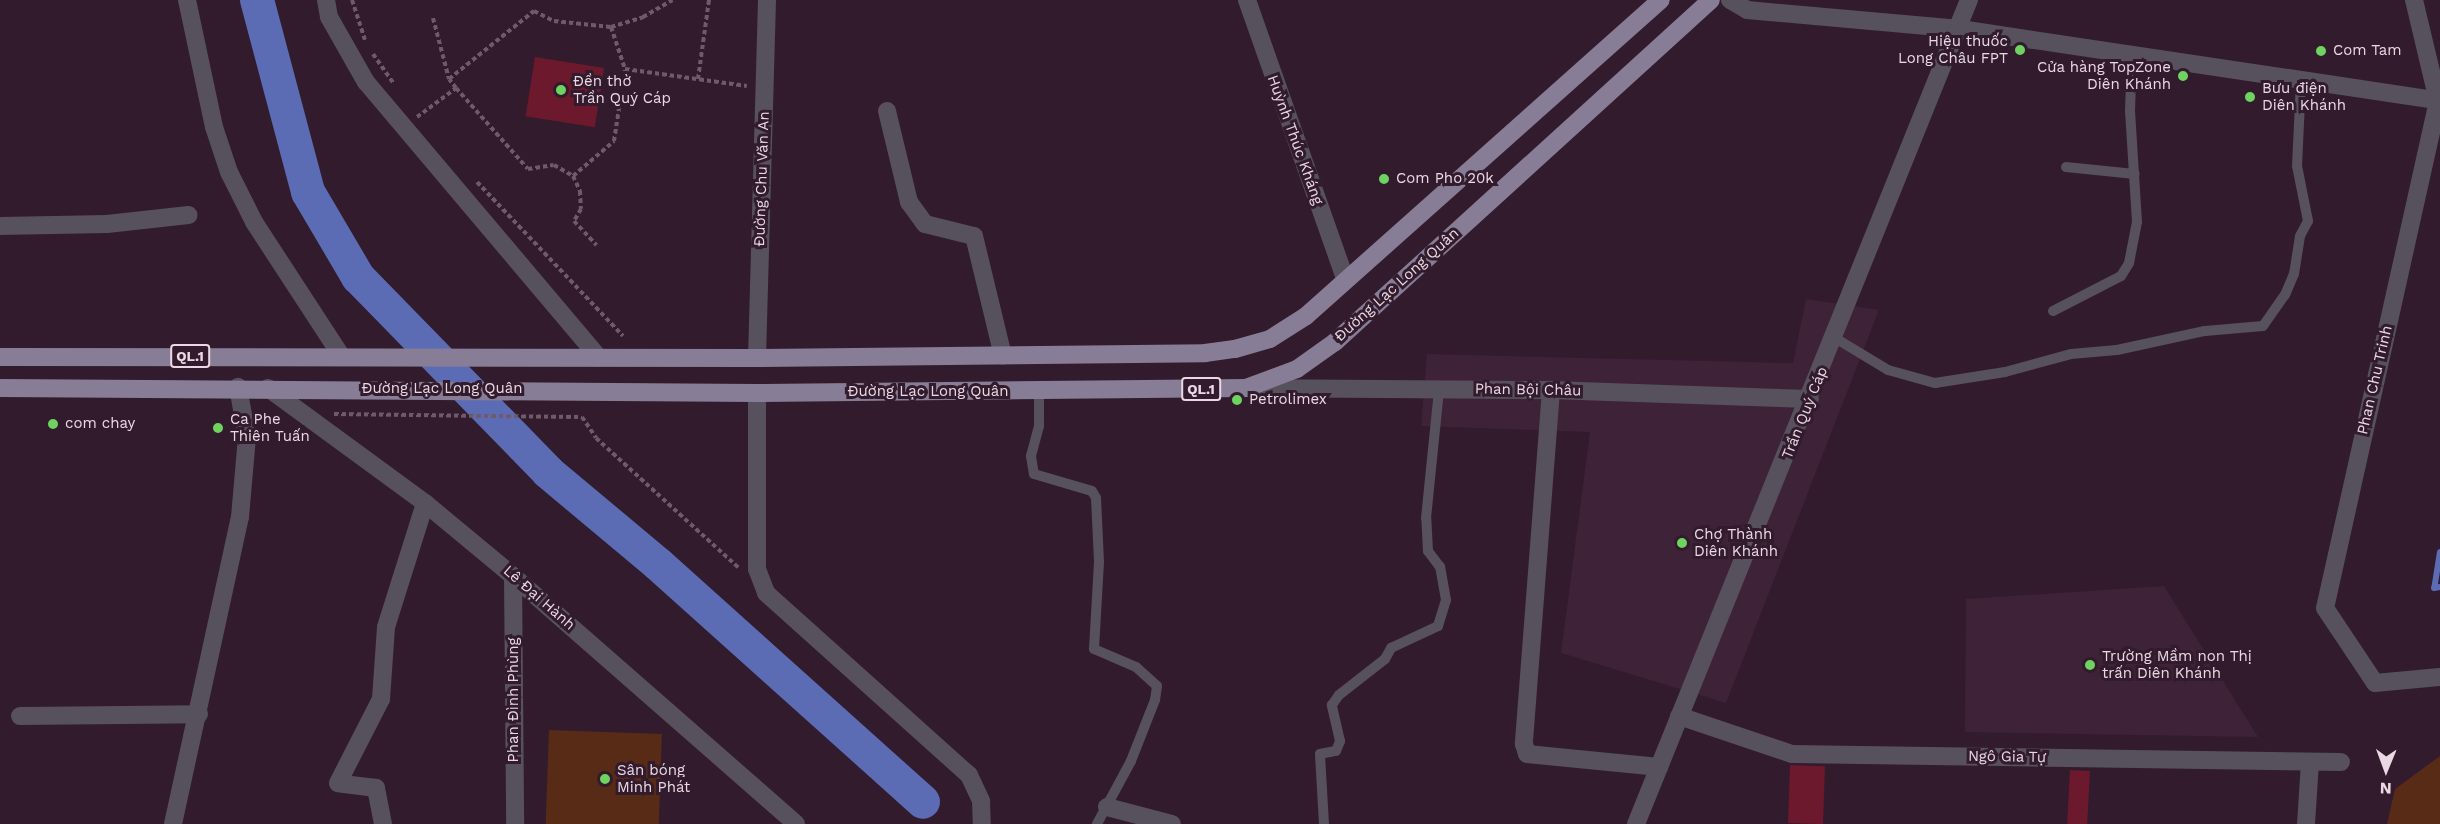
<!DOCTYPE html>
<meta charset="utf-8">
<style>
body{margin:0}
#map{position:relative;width:2440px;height:824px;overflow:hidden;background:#321b2c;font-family:"Work Sans",sans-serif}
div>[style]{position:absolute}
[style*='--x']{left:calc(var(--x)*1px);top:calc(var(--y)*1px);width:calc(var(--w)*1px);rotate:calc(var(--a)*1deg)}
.built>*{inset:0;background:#3e2237}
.green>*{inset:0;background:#582b17;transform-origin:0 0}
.stream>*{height:6px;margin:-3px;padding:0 3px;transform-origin:3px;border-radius:3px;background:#5b6cb5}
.river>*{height:34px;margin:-17px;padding:0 17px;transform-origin:17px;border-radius:17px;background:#5b6cb5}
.building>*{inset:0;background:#6c192e;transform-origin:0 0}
.path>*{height:4px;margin-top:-2px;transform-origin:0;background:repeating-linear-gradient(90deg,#6f5a69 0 4.5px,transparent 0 7.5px)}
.service>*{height:10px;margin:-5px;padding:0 5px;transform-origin:5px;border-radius:5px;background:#56515d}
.minor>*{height:18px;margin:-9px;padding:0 9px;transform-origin:9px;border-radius:9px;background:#56515d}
.tertiary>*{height:18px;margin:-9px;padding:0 9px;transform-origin:9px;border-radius:9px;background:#56515d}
.primary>*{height:18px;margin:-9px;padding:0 9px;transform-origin:9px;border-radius:9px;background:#887d96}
.dots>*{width:16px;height:16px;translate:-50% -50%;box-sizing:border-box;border:3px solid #321b2c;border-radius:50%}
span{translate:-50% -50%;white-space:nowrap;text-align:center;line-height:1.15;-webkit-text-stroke:6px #321b2c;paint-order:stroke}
.shield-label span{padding:2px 4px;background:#321b2c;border:2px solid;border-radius:4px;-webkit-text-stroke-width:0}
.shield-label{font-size:14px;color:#ead9e4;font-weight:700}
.poi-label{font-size:15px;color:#ead9e4}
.right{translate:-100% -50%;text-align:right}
.left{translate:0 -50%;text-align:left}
.street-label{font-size:15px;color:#ead9e4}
.north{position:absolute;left:2356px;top:740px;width:60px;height:60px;-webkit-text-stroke:4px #321b2c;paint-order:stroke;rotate:181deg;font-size:16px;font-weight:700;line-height:24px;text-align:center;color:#ead9e4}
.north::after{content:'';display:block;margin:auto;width:21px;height:27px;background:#ead9e4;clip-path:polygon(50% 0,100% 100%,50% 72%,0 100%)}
</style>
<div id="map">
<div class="built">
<div style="clip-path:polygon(1806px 299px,1879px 310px,1726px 703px,1561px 653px,1590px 432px,1421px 426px,1427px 354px,1793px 363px)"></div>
<div style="clip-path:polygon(2164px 586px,2258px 737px,1965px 732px,1966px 599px)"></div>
</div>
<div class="green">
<div style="left:549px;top:730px;width:113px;height:94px;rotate:2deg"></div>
<div style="clip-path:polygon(2440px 756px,2440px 824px,2387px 824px,2395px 789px)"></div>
</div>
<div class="stream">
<div style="--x:2440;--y:552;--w:36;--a:99"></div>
<div style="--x:2434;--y:588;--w:6;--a:-9"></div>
</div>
<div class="river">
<div style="--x:257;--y:0;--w:199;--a:75.1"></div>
<div style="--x:308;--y:192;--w:99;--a:59.5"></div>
<div style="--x:358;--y:277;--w:272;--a:45.7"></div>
<div style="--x:548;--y:472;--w:143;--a:39.9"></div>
<div style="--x:658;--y:564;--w:356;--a:41.9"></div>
</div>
<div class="building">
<div style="left:535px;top:57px;width:70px;height:60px;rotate:9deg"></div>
<div style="left:1790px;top:765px;width:35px;height:58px;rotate:2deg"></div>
<div style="left:2070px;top:770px;width:20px;height:54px;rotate:3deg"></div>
</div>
<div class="path">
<div style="--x:352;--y:0;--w:42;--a:72"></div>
<div style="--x:433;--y:18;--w:63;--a:75.3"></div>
<div style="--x:611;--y:27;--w:34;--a:-17"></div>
<div style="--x:643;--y:17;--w:34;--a:-30"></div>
<div style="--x:373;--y:54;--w:35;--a:55"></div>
<div style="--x:698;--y:79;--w:80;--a:-82.1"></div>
<div style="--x:456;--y:88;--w:11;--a:-128"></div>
<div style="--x:449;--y:79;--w:109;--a:-38.7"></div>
<div style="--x:534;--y:11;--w:22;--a:27"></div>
<div style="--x:554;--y:21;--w:57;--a:6"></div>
<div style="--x:611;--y:27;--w:44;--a:71.6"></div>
<div style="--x:417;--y:117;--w:49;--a:-36.6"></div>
<div style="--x:456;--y:88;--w:108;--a:48.4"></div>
<div style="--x:528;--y:169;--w:26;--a:-9"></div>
<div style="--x:554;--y:165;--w:22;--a:30"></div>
<div style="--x:573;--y:176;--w:17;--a:65"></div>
<div style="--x:580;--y:191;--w:18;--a:87"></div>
<div style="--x:581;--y:209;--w:14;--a:120"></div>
<div style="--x:574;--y:221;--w:33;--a:47"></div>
<div style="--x:573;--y:176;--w:54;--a:-40.5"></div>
<div style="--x:614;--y:141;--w:73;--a:-81.3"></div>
<div style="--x:625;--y:69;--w:123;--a:7.9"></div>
<div style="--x:477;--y:182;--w:212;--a:46.5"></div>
<div style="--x:334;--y:414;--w:248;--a:0.7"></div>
<div style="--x:582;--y:417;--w:25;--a:56"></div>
<div style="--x:596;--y:438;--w:193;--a:42.3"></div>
</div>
<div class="service">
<div style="--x:2066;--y:167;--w:69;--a:5.8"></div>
<div style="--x:2053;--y:311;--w:76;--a:-27.2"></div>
<div style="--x:2121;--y:276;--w:15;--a:-58"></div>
<div style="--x:2129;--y:263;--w:42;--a:-79"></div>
<div style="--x:2137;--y:222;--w:111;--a:-93.6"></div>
<div style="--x:2130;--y:111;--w:56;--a:-88"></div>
<div style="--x:1835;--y:338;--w:62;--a:31.1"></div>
<div style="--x:1888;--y:370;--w:49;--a:15.5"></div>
<div style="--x:1935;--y:383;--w:71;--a:-8.9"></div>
<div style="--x:2005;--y:372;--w:68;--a:-15.3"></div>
<div style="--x:2071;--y:354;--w:46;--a:-5"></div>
<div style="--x:2117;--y:350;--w:90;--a:-12.2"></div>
<div style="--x:2205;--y:331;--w:58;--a:-4.9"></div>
<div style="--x:2263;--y:326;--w:38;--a:-55"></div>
<div style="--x:2285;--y:295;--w:23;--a:-67"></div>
<div style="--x:2294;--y:274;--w:38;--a:-81"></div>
<div style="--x:2300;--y:236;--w:17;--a:-62"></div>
<div style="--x:2308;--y:221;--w:56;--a:-101.3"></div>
<div style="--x:2297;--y:166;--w:86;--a:-87.3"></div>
<div style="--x:1039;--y:391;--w:35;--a:90"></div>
<div style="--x:1039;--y:426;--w:31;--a:105"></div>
<div style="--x:1031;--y:456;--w:18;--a:81"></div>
<div style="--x:1034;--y:474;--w:60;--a:16.3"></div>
<div style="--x:1092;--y:491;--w:8;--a:60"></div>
<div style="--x:1096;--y:498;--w:64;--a:87.3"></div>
<div style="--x:1099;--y:562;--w:87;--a:93.3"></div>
<div style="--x:1094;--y:649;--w:46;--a:23.2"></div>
<div style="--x:1136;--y:667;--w:28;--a:42"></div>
<div style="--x:1157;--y:686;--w:14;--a:98"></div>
<div style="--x:1155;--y:700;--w:66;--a:111.5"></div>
<div style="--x:1131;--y:761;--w:72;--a:118.4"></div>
<div style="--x:1324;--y:824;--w:70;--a:-93.3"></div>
<div style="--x:1320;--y:754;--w:16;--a:-11"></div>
<div style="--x:1336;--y:751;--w:11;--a:-68"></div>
<div style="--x:1340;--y:741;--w:37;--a:-103"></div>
<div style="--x:1332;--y:705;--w:12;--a:-55"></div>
<div style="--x:1339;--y:695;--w:58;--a:-38"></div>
<div style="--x:1385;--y:659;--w:13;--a:-61"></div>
<div style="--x:1391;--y:648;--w:52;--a:-25.1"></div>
<div style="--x:1438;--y:626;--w:27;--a:-73"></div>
<div style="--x:1446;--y:600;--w:34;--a:-100"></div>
<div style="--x:1440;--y:567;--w:20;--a:-127"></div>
<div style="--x:1428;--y:551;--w:33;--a:-93"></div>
<div style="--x:1426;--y:518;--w:130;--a:-84.2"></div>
</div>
<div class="minor">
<div style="--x:1247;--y:0;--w:296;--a:70.6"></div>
<div style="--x:2414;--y:0;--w:104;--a:76.6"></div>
<div style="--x:2438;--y:101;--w:519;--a:102.56"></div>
<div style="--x:2325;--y:608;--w:90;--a:56.3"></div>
<div style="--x:2375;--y:683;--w:65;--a:-5.3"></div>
<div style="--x:887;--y:111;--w:94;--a:76.4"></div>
<div style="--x:909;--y:202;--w:27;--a:54"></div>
<div style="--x:925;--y:224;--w:50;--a:13.8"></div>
<div style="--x:974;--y:236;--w:123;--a:76.4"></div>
<div style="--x:0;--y:226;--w:107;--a:-1.1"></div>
<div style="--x:107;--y:224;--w:82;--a:-6.3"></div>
<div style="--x:268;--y:388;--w:195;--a:36.2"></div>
<div style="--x:425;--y:503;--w:114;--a:39.7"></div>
<div style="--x:513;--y:576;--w:376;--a:41.2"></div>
<div style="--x:1248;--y:388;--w:303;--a:0.4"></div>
<div style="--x:1551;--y:390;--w:259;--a:2"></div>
<div style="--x:1551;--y:390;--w:355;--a:94.4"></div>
<div style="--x:1524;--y:744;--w:10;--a:73"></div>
<div style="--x:1527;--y:754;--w:133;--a:5.6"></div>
<div style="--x:757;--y:393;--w:176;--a:90"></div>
<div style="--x:757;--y:569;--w:26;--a:69"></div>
<div style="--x:766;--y:593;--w:273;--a:41.9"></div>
<div style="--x:969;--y:775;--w:29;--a:65"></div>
<div style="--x:981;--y:801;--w:23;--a:88"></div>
<div style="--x:513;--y:576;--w:248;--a:89.5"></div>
<div style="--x:20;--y:716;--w:179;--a:-0.6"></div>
<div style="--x:1679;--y:716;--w:119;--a:18.6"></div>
<div style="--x:1792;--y:754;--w:549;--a:0.83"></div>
<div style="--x:1107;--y:807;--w:67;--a:14.7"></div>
<div style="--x:173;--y:824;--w:314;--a:-77.7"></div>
<div style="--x:240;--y:517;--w:80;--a:-85"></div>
<div style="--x:247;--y:437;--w:51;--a:-100.2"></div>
<div style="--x:383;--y:824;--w:37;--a:-101"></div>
<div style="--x:376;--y:788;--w:38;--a:-173"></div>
<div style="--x:338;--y:783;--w:94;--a:-62.9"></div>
<div style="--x:381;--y:699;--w:72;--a:-86"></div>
<div style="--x:386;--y:627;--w:130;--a:-72.5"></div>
<div style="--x:2306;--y:824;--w:62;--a:-86.3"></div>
</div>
<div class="tertiary">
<div style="--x:187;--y:0;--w:130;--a:78"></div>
<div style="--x:214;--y:127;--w:47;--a:71.6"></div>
<div style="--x:229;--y:172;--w:56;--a:63.4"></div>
<div style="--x:254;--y:222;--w:161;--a:56.9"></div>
<div style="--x:326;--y:0;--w:17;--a:80"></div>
<div style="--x:329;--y:17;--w:75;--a:60.4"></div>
<div style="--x:366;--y:82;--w:361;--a:49.8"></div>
<div style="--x:1730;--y:0;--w:20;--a:30"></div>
<div style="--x:1747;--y:10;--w:214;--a:5.1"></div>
<div style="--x:1960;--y:29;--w:485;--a:8.5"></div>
<div style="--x:757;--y:358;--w:358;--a:-88.4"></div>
<div style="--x:1636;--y:824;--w:889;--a:-68"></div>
</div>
<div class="primary">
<div style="--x:0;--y:357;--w:757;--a:0.08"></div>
<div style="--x:757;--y:358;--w:448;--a:-0.6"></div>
<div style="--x:1205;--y:353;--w:30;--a:-8"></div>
<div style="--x:1235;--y:349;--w:36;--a:-16"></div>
<div style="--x:1270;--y:339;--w:43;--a:-32.6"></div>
<div style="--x:1306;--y:316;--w:475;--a:-41.7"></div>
<div style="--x:0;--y:388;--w:757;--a:0.38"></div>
<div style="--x:757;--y:393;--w:489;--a:-0.6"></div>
<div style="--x:1246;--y:388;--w:54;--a:-20.4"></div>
<div style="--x:1297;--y:369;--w:47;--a:-35.4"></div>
<div style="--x:1335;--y:342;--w:508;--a:-42.29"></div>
</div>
<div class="dots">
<div style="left:2020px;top:50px;background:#6ed360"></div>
<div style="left:2321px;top:51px;background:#6ed360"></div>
<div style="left:2183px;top:76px;background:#6ed360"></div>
<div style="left:561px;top:90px;background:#6ed360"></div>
<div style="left:2250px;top:97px;background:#6ed360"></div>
<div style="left:1384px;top:179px;background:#6ed360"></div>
<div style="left:1237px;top:400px;background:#6ed360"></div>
<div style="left:53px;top:424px;background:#6ed360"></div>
<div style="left:218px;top:428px;background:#6ed360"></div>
<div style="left:1682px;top:543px;background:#6ed360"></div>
<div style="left:2090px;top:665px;background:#6ed360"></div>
<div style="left:605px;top:779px;background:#6ed360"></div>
</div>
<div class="shield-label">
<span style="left:190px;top:356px">QL.1</span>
<span style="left:1201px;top:389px">QL.1</span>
</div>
<div class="poi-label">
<span class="right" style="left:2008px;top:50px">Hiệu thuốc<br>Long Châu FPT</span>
<span class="left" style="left:2333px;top:51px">Com Tam</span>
<span class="right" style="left:2171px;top:76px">Cửa hàng TopZone<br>Diên Khánh</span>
<span class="left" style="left:573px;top:90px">Đền thờ<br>Trần Quý Cáp</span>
<span class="left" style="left:2262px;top:97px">Bưu điện<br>Diên Khánh</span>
<span class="left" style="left:1396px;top:179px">Com Pho 20k</span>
<span class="left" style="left:1249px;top:400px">Petrolimex</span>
<span class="left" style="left:230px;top:428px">Ca Phe<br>Thiên Tuấn</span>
<span class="left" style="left:65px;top:424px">com chay</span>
<span class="left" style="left:1694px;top:543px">Chợ Thành<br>Diên Khánh</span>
<span class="left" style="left:2102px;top:665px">Trường Mầm non Thị<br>trấn Diên Khánh</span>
<span class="left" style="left:617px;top:779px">Sân bóng<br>Minh Phát</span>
</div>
<div class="street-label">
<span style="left:1295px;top:140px;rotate:70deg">Huỳnh Thúc Kháng</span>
<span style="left:762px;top:179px;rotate:-88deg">Đường Chu Văn An</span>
<span style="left:1397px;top:285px;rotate:-42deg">Đường Lạc Long Quân</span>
<span style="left:2375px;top:380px;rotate:-77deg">Phan Chu Trinh</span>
<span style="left:442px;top:389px">Đường Lạc Long Quân</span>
<span style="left:1528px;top:390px;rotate:1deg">Phan Bội Châu</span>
<span style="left:928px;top:392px">Đường Lạc Long Quân</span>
<span style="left:1805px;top:413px;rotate:-68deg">Trần Quý Cáp</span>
<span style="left:539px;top:598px;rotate:41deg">Lê Đại Hành</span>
<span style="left:514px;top:700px;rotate:-90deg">Phan Đình Phùng</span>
<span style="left:2007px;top:757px;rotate:1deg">Ngô Gia Tự</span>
</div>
<div class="north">N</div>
</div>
